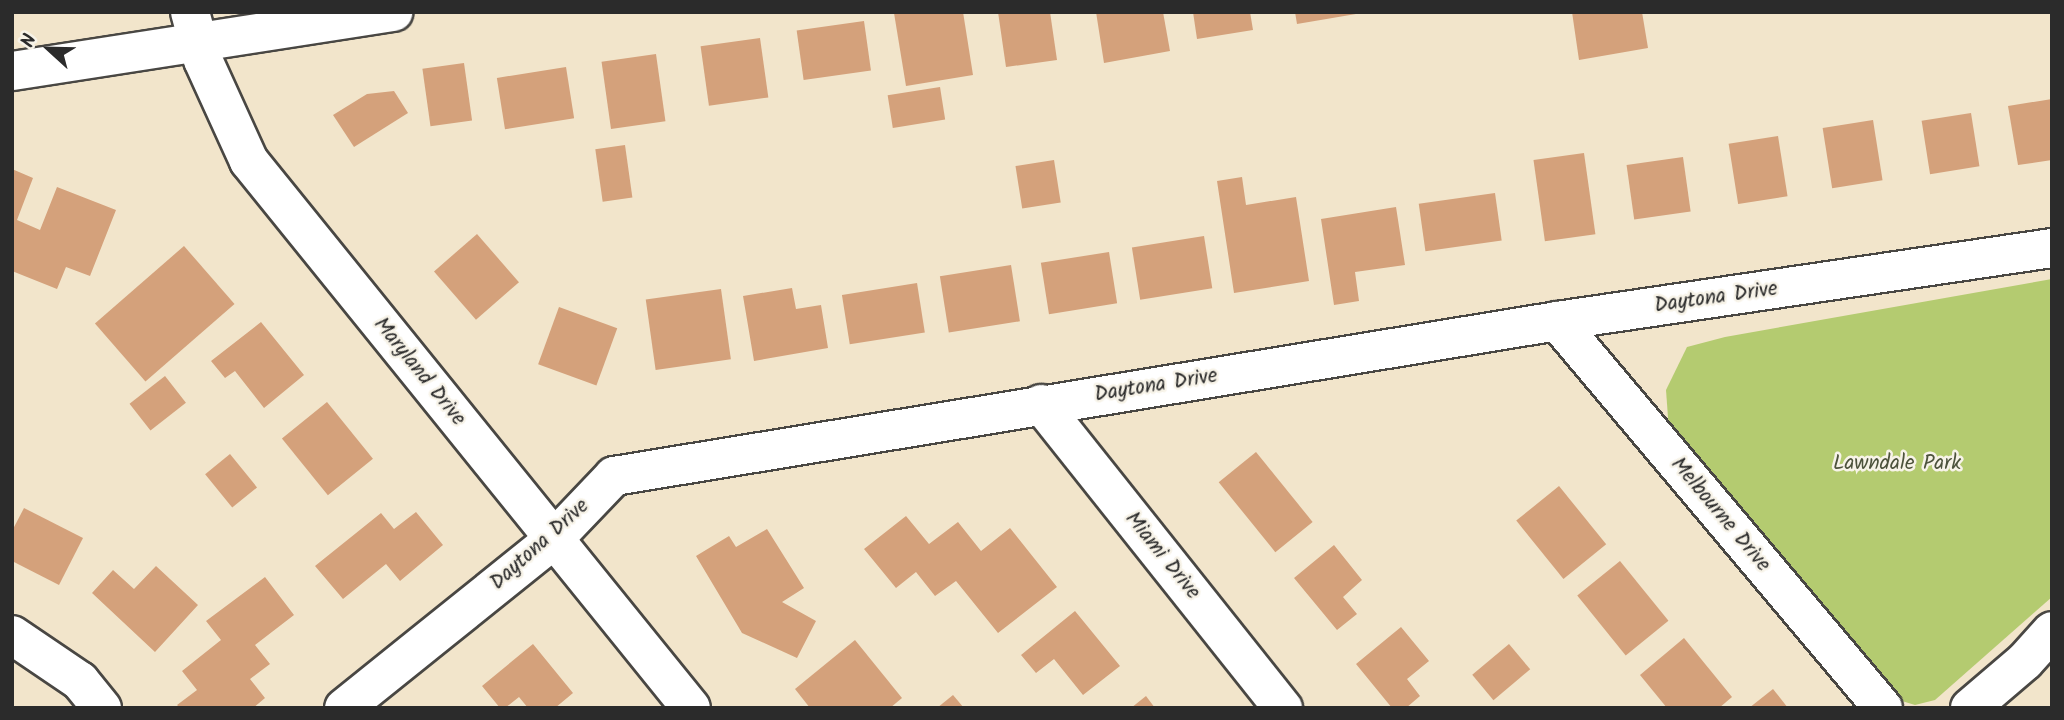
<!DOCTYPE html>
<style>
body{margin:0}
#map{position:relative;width:2064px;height:720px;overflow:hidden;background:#f2e5cb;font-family:Kalam,sans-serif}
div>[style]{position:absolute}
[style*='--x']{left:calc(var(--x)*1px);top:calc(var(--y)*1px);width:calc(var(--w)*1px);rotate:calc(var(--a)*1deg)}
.green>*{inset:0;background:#b4cb70}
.building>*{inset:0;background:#d4a17b;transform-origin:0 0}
.roads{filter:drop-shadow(2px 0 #494743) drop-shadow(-2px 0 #494743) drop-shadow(0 2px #494743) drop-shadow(0 -2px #494743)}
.minor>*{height:38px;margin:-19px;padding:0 19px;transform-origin:19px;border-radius:19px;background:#fff}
span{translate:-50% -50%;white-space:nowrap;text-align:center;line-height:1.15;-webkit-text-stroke:5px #f7f3e8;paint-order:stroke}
.street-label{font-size:21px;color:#2b2b2b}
.park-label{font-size:21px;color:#4d533c}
.frame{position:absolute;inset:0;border:14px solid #2b2b2b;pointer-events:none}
.north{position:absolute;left:14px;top:14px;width:70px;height:70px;-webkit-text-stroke:5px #f7f3e8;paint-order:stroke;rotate:292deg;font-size:19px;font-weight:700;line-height:28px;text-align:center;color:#2b2b2b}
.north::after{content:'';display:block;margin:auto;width:24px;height:32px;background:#2b2b2b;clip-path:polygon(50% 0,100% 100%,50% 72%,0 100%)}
</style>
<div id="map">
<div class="green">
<div style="clip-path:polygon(2052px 279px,2052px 597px,1935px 700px,1915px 705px,1889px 697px,1669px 431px,1666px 390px,1687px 347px,1725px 337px)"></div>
</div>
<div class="building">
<div style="clip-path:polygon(963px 12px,973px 75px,906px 86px,894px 13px)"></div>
<div style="clip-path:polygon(998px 12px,1050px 12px,1057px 60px,1006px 67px)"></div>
<div style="clip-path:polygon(1096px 12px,1163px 12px,1170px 51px,1104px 63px)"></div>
<div style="clip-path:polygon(1193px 12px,1250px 12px,1253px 30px,1197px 39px)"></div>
<div style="clip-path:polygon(1295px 12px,1355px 12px,1356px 14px,1297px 24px)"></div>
<div style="clip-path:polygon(1572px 12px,1642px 12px,1648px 48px,1579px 60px)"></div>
<div style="left:864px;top:21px;width:50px;height:68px;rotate:82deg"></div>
<div style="left:760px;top:38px;width:60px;height:60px;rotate:82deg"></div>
<div style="left:656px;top:54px;width:68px;height:55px;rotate:82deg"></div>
<div style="left:464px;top:63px;width:58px;height:42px;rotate:82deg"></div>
<div style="left:566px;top:67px;width:52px;height:70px;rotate:81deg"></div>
<div style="left:940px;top:87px;width:33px;height:53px;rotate:81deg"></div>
<div style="clip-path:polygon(394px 91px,408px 113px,354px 147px,333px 115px,367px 94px)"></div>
<div style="clip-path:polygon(2052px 99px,2052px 160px,2018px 165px,2008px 106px)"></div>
<div style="left:1971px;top:113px;width:54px;height:50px;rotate:81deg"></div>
<div style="left:1873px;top:120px;width:61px;height:51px;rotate:81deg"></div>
<div style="left:1778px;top:136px;width:61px;height:50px;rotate:81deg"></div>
<div style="left:625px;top:145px;width:53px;height:30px;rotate:82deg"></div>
<div style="left:1584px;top:153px;width:82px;height:51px;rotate:82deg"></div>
<div style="left:1683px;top:157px;width:55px;height:57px;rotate:82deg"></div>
<div style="left:1054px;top:160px;width:43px;height:39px;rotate:81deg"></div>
<div style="clip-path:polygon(12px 169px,33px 178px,17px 220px,40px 230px,57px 187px,116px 210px,90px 276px,66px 267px,57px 289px,12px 271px)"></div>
<div style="clip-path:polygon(1242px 177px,1246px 205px,1296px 197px,1309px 281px,1234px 293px,1217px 181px)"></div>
<div style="left:1495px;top:193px;width:48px;height:77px;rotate:82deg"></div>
<div style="clip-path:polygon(1396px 207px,1405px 265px,1355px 272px,1359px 301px,1334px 305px,1321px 219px)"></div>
<div style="left:477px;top:234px;width:64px;height:57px;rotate:49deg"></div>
<div style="left:1204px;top:236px;width:53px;height:73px;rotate:81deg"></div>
<div style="left:184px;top:246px;width:77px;height:118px;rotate:49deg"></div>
<div style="left:1109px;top:252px;width:52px;height:69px;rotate:81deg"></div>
<div style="left:1011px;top:265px;width:57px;height:72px;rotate:81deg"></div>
<div style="left:917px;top:283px;width:50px;height:76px;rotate:81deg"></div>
<div style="clip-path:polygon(792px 288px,796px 309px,821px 305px,828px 348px,754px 361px,743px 296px)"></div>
<div style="left:721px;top:289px;width:71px;height:76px;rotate:82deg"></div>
<div style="left:559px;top:307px;width:62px;height:61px;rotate:20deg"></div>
<div style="clip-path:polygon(261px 322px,304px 375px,264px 408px,235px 371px,225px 378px,211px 361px)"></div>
<div style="left:165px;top:376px;width:34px;height:45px;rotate:52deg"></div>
<div style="left:327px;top:402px;width:73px;height:58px;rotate:51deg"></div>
<div style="left:1256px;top:452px;width:90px;height:48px;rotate:51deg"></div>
<div style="left:230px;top:454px;width:43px;height:32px;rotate:51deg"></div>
<div style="left:1559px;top:486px;width:75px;height:55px;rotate:51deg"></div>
<div style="clip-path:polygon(24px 508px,83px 538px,59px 585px,12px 561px,12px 531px)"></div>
<div style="clip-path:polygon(416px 512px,443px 545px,400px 581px,386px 564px,343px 599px,315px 566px,381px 513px,394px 529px)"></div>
<div style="clip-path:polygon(906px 516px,929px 544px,958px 522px,981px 551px,1010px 528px,1057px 587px,998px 633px,956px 581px,935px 596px,916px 572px,896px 588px,864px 549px)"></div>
<div style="clip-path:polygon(767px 529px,804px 588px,782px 602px,816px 621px,797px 658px,742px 633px,696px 556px,729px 536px,736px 547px)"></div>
<div style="clip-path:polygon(1334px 545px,1362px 580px,1343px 597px,1357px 614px,1337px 630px,1294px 578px)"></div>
<div style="left:1620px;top:561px;width:77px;height:55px;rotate:51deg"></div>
<div style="clip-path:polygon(156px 566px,198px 605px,155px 652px,92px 593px,113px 570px,134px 589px)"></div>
<div style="clip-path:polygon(265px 577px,294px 615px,255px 645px,270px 664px,250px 679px,265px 698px,253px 708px,180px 708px,177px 705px,197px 690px,182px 671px,221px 640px,206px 621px)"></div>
<div style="clip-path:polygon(1075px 611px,1120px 666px,1083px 695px,1054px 659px,1036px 673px,1021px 655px)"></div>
<div style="clip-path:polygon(1401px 627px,1429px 661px,1407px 679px,1420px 696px,1406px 708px,1392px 708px,1356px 664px)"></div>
<div style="clip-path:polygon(1684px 638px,1732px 697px,1719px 708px,1667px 708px,1640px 675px)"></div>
<div style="clip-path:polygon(855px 640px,902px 698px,890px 708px,810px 708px,795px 689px)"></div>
<div style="clip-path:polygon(533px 644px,573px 693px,555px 708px,528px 708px,519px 697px,505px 708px,500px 708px,482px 686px)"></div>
<div style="left:1509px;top:644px;width:33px;height:48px;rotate:50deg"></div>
<div style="clip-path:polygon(1773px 689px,1788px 708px,1749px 708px)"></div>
<div style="clip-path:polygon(953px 695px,964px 708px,937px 708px)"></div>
<div style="clip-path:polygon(1146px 696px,1155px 708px,1131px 708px)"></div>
</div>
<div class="roads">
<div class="minor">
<div style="--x:190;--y:12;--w:50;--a:74.8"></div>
<div style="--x:203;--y:60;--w:111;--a:65.5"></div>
<div style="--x:249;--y:161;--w:703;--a:51.06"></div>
<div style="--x:12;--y:71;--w:386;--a:-8.8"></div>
<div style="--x:1557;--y:321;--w:506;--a:49.89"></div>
<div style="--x:1041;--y:404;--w:389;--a:51.5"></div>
<div style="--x:12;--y:635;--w:82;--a:34.1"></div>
<div style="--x:80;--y:681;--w:35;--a:51"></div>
<div style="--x:344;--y:708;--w:268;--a:-38.8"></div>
<div style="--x:553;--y:540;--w:88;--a:-46.4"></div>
<div style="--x:614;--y:476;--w:956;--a:-9.33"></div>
<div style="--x:1557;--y:321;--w:500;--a:-8.39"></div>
<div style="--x:1970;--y:708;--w:72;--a:-40.5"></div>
<div style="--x:2025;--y:661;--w:40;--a:-48"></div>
</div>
</div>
<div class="street-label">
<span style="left:1716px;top:298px;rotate:-8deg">Daytona Drive</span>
<span style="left:419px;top:372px;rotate:51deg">Maryland Drive</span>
<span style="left:1156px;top:386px;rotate:-9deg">Daytona Drive</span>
<span style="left:1720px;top:515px;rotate:50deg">Melbourne Drive</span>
<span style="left:540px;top:545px;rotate:-42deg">Daytona Drive</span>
<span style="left:1162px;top:556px;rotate:51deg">Miami Drive</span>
</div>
<div class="park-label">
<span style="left:1897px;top:464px">Lawndale Park</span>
</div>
<div class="frame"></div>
<div class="north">N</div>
</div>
